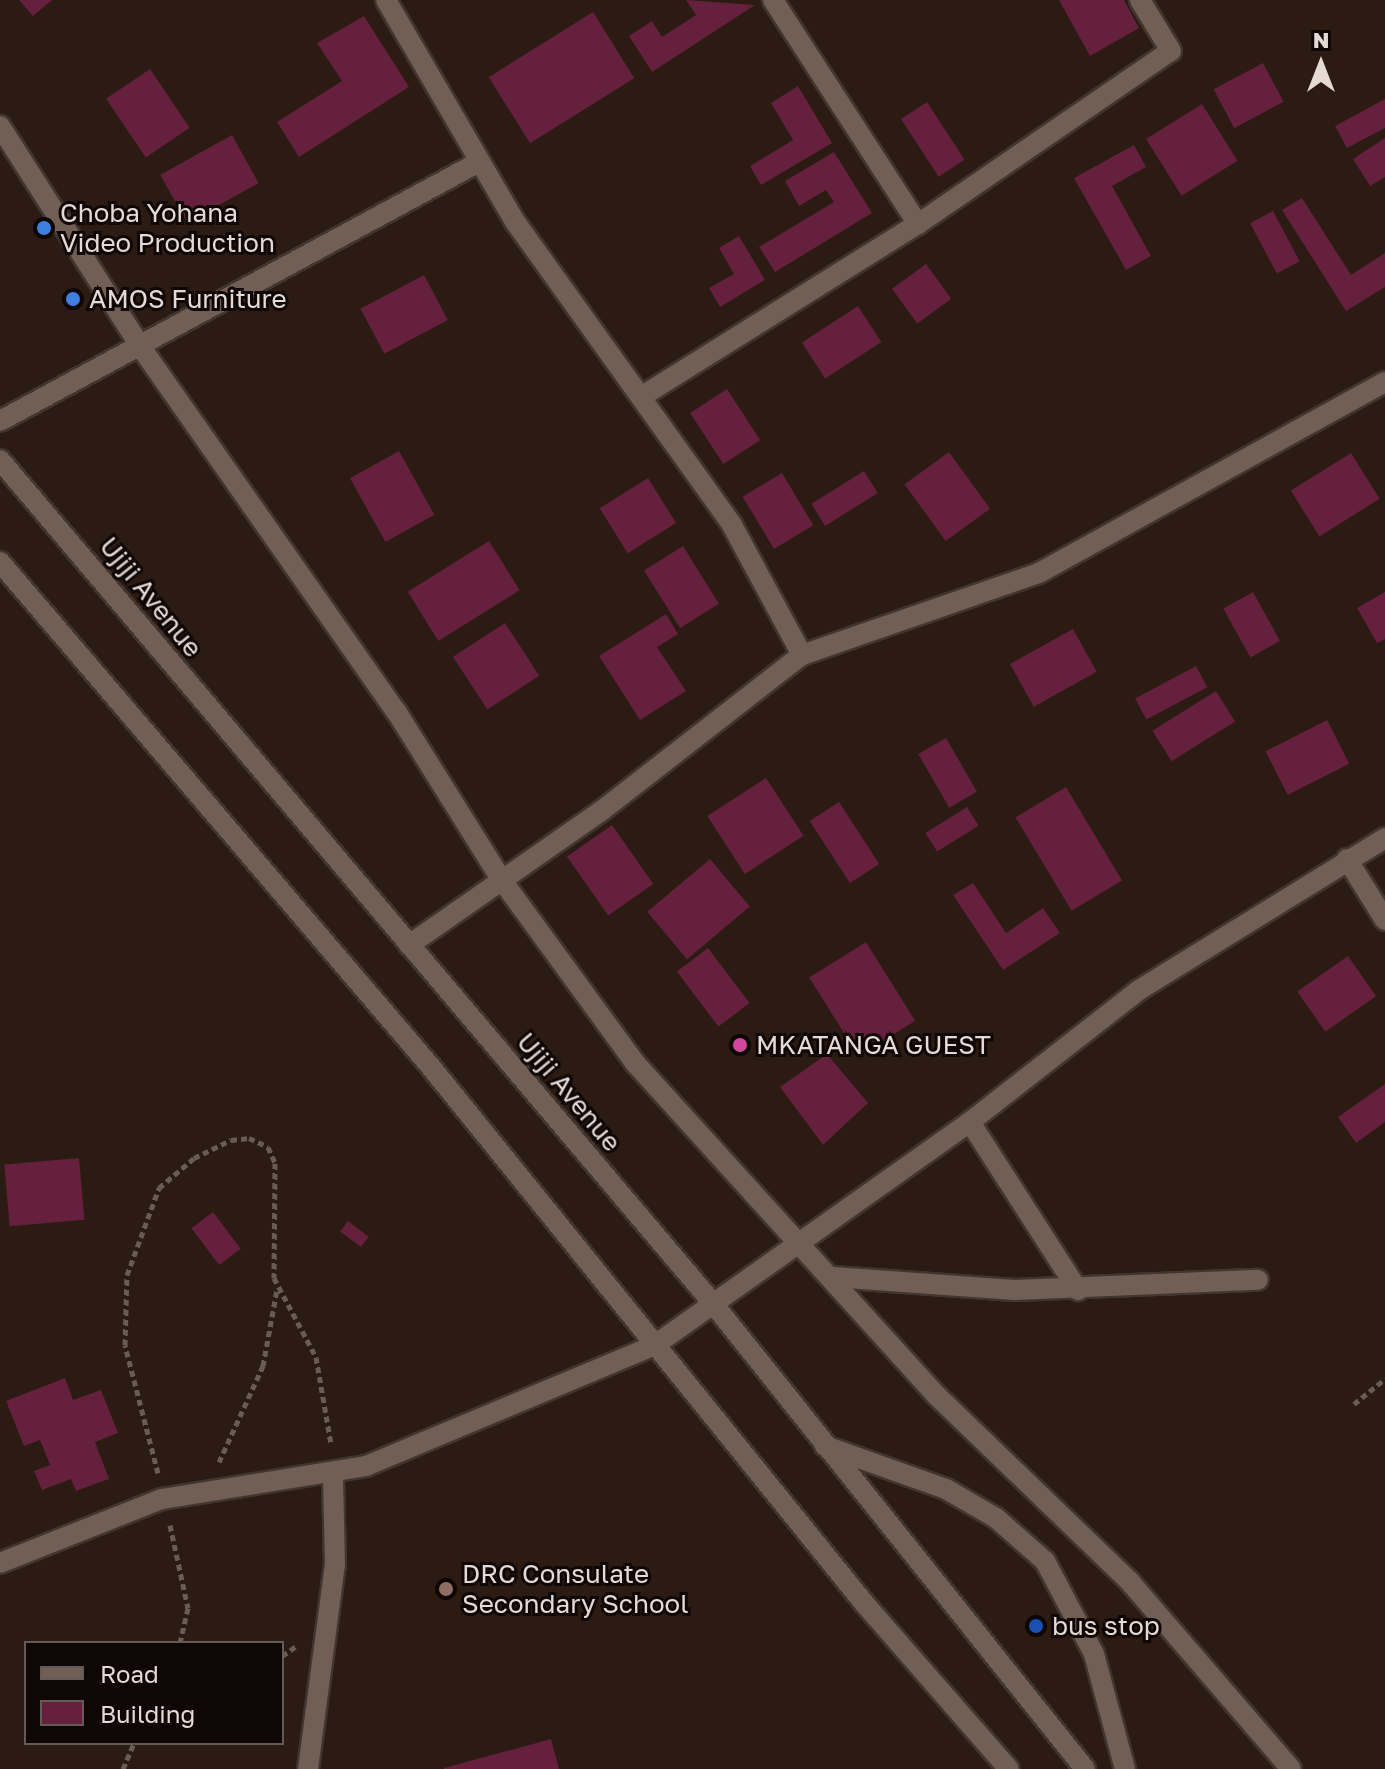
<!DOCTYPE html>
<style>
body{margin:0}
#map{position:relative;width:1385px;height:1769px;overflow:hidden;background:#2b1b12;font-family:"Golos Text",sans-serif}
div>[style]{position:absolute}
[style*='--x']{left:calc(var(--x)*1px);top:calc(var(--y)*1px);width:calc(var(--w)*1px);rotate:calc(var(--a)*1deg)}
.building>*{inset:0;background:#64203c;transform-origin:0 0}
.path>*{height:5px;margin-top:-2.5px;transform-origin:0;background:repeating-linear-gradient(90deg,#6a5c54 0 6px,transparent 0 10px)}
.roads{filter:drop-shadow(2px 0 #41352f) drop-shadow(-2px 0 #41352f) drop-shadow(0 2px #41352f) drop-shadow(0 -2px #41352f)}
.minor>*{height:20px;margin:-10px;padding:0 10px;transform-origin:10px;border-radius:10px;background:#715e54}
.tertiary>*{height:20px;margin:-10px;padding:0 10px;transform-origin:10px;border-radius:10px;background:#715e54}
.dots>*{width:22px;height:22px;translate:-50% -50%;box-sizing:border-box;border:4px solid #0e0705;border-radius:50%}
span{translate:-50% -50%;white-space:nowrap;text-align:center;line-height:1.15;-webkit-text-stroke:6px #0e0705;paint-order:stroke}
.poi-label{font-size:26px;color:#e6dad4}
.left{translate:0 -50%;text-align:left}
.street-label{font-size:26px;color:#e6dad4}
.legend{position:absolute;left:24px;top:1641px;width:260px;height:104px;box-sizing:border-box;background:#0e0705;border:2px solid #645b58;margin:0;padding:10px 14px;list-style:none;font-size:24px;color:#e6dad4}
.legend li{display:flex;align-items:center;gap:16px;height:40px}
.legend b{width:40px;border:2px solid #645b58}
.north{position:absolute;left:1281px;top:24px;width:80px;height:80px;-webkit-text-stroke:6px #0e0705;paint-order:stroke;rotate:0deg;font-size:22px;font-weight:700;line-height:32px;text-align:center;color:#e6dad4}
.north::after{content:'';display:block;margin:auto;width:28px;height:36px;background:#e6dad4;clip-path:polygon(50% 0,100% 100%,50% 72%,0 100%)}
</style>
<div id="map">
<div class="building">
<div style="clip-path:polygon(19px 0,52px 0,33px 16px)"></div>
<div style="clip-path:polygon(686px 0,755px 5px,652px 72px,629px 36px,652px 21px,662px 37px,696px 15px)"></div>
<div style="clip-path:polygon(1059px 0,1124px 0,1139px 28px,1090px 56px)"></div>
<div style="left:593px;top:12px;width:78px;height:123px;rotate:58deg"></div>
<div style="clip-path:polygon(364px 16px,409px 87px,299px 157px,277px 122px,342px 81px,317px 43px)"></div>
<div style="left:1263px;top:63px;width:44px;height:56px;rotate:62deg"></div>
<div style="left:150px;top:69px;width:71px;height:53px;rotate:56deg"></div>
<div style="clip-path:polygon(798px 86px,832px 143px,761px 185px,750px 166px,793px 140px,771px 103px)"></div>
<div style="clip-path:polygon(1385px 99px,1385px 128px,1347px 148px,1335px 126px)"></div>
<div style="left:927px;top:102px;width:69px;height:31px;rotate:57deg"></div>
<div style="left:1202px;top:104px;width:67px;height:66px;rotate:58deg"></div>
<div style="left:232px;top:135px;width:55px;height:82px;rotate:61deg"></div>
<div style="clip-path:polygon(1385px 138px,1385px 177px,1370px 186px,1353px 159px)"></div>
<div style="clip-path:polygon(1134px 145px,1146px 167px,1112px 186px,1151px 256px,1126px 270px,1074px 178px)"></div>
<div style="clip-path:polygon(834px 152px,872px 213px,775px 272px,759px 247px,834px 202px,826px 190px,799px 206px,785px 181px)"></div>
<div style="clip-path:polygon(1302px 198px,1351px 275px,1385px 253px,1385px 287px,1346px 311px,1282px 210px)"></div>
<div style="left:1273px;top:211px;width:57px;height:26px;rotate:62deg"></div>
<div style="clip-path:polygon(739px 236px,765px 280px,720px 307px,709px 288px,734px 274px,719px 248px)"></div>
<div style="left:926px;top:264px;width:43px;height:42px;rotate:54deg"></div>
<div style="left:424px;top:275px;width:51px;height:72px;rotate:62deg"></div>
<div style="left:858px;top:306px;width:43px;height:67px;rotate:57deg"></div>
<div style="left:727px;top:389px;width:61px;height:44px;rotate:57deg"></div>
<div style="left:399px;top:451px;width:73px;height:56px;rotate:61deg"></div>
<div style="left:949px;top:452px;width:70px;height:55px;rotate:54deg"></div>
<div style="left:1351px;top:453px;width:54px;height:71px;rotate:58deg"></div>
<div style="left:864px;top:471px;width:26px;height:62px;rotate:58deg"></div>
<div style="left:782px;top:473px;width:61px;height:46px;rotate:59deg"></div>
<div style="left:648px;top:478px;width:53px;height:57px;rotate:58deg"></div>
<div style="left:489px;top:541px;width:58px;height:96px;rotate:58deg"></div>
<div style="left:683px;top:546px;width:68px;height:46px;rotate:58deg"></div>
<div style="left:1253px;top:592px;width:56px;height:34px;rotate:61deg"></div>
<div style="clip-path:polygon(1385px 592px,1385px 639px,1377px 643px,1357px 608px)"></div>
<div style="clip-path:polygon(666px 614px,678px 634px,657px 647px,686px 691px,640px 720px,599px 656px)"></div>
<div style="left:505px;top:623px;width:63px;height:62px;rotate:57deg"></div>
<div style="left:1073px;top:629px;width:49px;height:72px;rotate:61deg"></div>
<div style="left:1196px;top:666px;width:24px;height:69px;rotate:62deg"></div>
<div style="left:1216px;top:691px;width:36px;height:75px;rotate:58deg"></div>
<div style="left:1327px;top:720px;width:49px;height:69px;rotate:63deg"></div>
<div style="left:946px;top:738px;width:62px;height:32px;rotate:60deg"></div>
<div style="left:766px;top:778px;width:69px;height:70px;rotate:57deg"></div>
<div style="left:1066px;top:787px;width:109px;height:59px;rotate:59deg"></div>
<div style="left:839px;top:802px;width:74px;height:35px;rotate:57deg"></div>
<div style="left:967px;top:807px;width:22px;height:49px;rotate:58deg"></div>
<div style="left:612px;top:825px;width:72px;height:55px;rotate:55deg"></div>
<div style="left:710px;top:859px;width:62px;height:82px;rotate:50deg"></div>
<div style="clip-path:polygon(973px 883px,1006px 933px,1043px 908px,1060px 933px,1003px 970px,953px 895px)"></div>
<div style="left:866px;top:942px;width:93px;height:67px;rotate:58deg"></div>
<div style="left:708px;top:948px;width:69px;height:39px;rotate:53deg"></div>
<div style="left:1348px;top:956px;width:49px;height:62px;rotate:55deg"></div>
<div style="clip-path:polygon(827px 1054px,868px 1103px,823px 1145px,780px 1087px)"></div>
<div style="clip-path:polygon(1385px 1084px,1385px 1122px,1356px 1143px,1338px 1117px)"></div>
<div style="left:79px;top:1158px;width:62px;height:75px;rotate:85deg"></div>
<div style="left:213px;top:1212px;width:46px;height:27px;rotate:53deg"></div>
<div style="left:348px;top:1221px;width:26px;height:13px;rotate:37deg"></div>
<div style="clip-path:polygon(65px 1378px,73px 1400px,101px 1390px,118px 1433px,95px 1442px,109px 1479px,76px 1491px,71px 1479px,42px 1490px,34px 1471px,50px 1465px,40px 1440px,24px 1446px,6px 1401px)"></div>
<div style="clip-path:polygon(551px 1739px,559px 1769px,444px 1769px,444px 1768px)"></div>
</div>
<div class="path">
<div style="--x:1354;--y:1404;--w:40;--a:-39"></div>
<div style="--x:219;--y:1462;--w:106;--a:-65.4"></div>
<div style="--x:263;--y:1366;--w:78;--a:-79.7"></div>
<div style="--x:158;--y:1473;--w:132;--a:-104.5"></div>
<div style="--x:125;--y:1345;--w:70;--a:-88.4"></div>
<div style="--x:127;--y:1275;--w:93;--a:-69.8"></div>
<div style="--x:159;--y:1188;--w:46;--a:-40.6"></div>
<div style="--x:194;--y:1158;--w:41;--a:-25.9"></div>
<div style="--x:231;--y:1140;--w:18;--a:-6"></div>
<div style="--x:249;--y:1138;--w:21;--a:25"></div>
<div style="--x:268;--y:1147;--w:17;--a:66"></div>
<div style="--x:275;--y:1163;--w:115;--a:90.5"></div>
<div style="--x:274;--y:1278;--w:89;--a:62"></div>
<div style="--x:316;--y:1357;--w:88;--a:80.2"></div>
<div style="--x:170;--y:1525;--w:85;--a:77.8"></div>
<div style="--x:188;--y:1608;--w:36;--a:103"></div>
<div style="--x:282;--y:1656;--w:19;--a:-35"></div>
<div style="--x:123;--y:1769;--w:28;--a:-67"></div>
</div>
<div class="roads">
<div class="minor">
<div style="--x:386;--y:0;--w:258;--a:59.8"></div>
<div style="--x:516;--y:223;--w:371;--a:54.4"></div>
<div style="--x:732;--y:525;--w:148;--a:61.7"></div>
<div style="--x:773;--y:0;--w:267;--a:57.1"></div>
<div style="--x:0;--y:126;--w:261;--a:57.5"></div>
<div style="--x:140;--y:346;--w:446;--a:55"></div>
<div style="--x:396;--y:711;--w:198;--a:58"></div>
<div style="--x:501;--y:879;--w:228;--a:53.9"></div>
<div style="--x:635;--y:1063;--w:450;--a:47.8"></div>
<div style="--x:937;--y:1396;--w:269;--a:43.9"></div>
<div style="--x:1131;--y:1583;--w:245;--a:49.3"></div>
<div style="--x:644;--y:395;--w:323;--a:-32"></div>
<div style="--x:918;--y:224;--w:306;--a:-34.4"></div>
<div style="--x:1171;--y:51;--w:60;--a:-121.3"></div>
<div style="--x:0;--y:421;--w:545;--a:-28.4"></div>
<div style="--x:0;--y:562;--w:664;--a:49.52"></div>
<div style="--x:431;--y:1067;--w:689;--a:51.07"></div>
<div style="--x:864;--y:1603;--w:220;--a:48.9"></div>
<div style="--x:1347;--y:859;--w:72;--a:58.1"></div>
<div style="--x:409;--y:945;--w:233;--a:-34.9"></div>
<div style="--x:600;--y:812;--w:256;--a:-37.9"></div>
<div style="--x:802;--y:655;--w:251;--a:-19.1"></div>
<div style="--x:1039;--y:573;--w:395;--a:-28.9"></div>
<div style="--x:970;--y:1122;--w:200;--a:57.3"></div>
<div style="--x:833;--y:1277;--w:182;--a:4.1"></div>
<div style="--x:1015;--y:1290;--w:243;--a:-2.4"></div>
<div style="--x:825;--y:1446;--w:128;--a:19.6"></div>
<div style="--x:946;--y:1489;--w:58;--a:30.1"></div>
<div style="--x:996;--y:1518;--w:65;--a:41.3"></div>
<div style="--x:1045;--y:1561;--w:105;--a:62.2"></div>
<div style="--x:1094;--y:1654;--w:119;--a:74.9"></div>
<div style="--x:0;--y:1563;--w:174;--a:-21.6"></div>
<div style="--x:162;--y:1499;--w:207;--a:-9.2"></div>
<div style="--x:366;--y:1466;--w:313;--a:-22.7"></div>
<div style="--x:655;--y:1345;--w:386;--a:-35.3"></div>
<div style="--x:970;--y:1122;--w:214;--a:-38"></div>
<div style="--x:1139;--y:990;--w:289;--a:-31.7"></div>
<div style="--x:308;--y:1769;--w:206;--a:-82.5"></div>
<div style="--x:335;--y:1565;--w:88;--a:-91.3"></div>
</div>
<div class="tertiary">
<div style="--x:0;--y:460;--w:1101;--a:49.79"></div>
<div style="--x:711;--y:1301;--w:599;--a:51.37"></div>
</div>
</div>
<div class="dots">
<div style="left:44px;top:228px;background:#3f7fe0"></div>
<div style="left:73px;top:299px;background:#3f7fe0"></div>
<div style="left:740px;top:1045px;background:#d1479c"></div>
<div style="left:446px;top:1589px;background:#8d6e63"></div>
<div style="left:1036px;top:1626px;background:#1a4fb4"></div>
</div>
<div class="poi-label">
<span class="left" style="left:60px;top:228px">Choba Yohana<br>Video Production</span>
<span class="left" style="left:89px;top:299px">AMOS Furniture</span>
<span class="left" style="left:756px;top:1045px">MKATANGA GUEST</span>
<span class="left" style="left:462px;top:1589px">DRC Consulate<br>Secondary School</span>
<span class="left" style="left:1052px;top:1626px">bus stop</span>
</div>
<div class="street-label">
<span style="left:151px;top:597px;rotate:51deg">Ujiji Avenue</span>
<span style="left:569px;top:1092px;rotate:50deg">Ujiji Avenue</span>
</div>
<ul class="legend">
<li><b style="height:10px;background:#715e54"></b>Road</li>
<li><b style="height:22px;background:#64203c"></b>Building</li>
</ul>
<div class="north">N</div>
</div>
